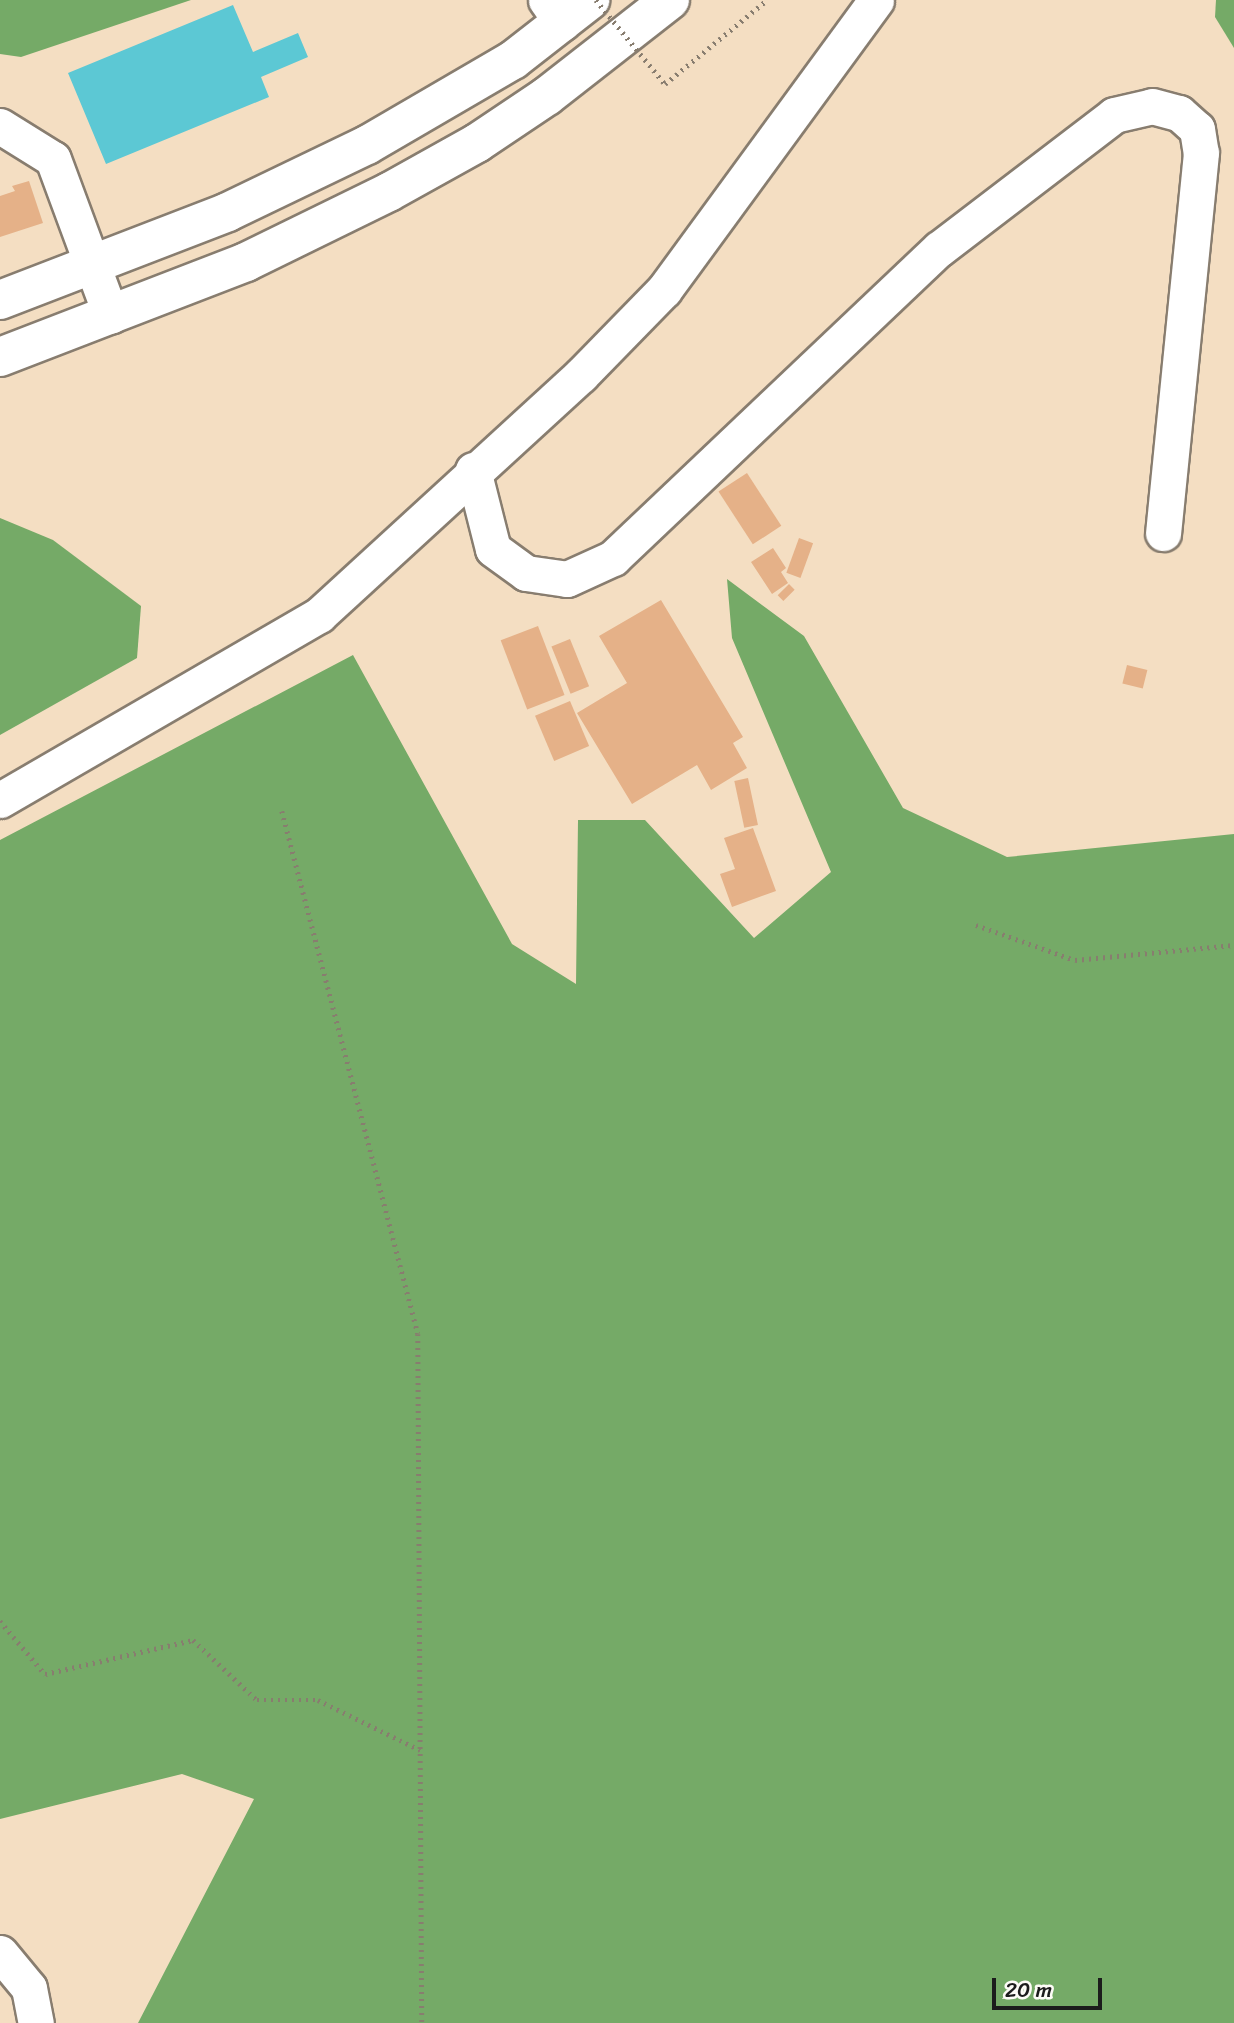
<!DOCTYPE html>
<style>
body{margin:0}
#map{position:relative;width:1234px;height:2023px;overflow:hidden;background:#f4dec2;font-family:Sriracha,sans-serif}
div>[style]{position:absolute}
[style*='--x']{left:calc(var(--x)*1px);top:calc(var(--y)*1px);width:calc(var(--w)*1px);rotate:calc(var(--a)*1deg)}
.forest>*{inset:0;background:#75aa67}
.water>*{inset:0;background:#5cc8d4}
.building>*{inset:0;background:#e5b188;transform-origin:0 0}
.path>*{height:4.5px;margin-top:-2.25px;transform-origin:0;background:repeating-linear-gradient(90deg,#887d6f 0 2px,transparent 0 7px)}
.roads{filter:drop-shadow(2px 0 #887d6f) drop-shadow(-2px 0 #887d6f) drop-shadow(0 2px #887d6f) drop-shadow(0 -2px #887d6f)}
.minor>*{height:35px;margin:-17.5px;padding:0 17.5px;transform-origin:17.5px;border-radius:17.5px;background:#fff}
.tertiary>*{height:38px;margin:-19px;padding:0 19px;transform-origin:19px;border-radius:19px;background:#fff}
.path-bridge>*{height:4.5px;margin-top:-2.25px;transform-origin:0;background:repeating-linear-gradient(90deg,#887d6f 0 2px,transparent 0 7px)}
span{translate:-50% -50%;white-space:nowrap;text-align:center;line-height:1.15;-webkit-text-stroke:7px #fdfcf7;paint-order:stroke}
.scale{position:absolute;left:992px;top:1978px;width:110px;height:32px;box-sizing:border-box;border:4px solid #1c1c1c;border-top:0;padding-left:9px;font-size:21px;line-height:24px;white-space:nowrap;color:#1c1c1c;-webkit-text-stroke:5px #fdfcf7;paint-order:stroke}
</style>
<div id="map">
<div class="forest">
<div style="clip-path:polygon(0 0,191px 0,21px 57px,0 54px)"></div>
<div style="clip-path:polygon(1216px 0,1234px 0,1234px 48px,1215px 17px)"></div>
<div style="clip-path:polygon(0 518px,53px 540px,141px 606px,137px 658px,0 735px)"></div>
<div style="clip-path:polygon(727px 579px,804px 636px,903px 808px,1007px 857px,1234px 834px,1234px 2023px,138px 2023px,254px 1799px,182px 1774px,0 1819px,0 840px,353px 655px,512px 944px,576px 984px,578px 820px,645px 820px,754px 938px,831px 872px,732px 638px)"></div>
</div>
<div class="water">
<div style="clip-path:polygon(233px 5px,253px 52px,298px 33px,308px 57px,261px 77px,269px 97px,106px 164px,68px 73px)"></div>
</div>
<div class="building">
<div style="clip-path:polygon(29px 181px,43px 223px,0 237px,0 196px,15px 191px,12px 186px)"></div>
<div style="left:747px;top:473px;width:63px;height:34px;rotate:57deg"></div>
<div style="left:799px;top:538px;width:15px;height:37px;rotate:20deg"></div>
<div style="clip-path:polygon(773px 548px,786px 568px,781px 572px,788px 583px,772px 594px,751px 562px)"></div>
<div style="left:789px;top:584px;width:8px;height:16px;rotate:45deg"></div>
<div style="clip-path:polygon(661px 600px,743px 737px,733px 743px,747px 768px,711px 790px,697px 765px,632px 804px,577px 713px,627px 683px,599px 636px)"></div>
<div style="left:538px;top:626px;width:74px;height:40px;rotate:69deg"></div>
<div style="left:570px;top:639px;width:51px;height:20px;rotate:68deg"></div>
<div style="left:1127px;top:665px;width:21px;height:19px;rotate:14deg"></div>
<div style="left:570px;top:701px;width:49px;height:38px;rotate:67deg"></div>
<div style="left:748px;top:778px;width:48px;height:14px;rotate:78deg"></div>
<div style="clip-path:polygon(753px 828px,776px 891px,732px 907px,720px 874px,735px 869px,724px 838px)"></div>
</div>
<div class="path">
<div style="--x:282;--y:811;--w:540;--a:75.42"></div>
<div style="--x:418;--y:1334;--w:689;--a:89.67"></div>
<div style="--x:976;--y:925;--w:105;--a:19.5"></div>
<div style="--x:1075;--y:960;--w:160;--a:-5.4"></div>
<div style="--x:0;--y:1621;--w:70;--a:49.7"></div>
<div style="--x:45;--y:1674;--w:152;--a:-12.9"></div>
<div style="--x:193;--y:1640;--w:88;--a:43.2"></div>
<div style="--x:257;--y:1700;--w:61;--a:0"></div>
<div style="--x:318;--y:1700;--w:114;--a:26.1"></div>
</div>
<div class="roads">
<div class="minor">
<div style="--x:546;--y:0;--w:28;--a:55"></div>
<div style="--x:0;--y:126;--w:62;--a:31.9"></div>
<div style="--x:53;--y:159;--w:167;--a:69.7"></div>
<div style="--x:473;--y:470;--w:81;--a:75.8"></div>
<div style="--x:493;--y:549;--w:41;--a:36"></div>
<div style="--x:526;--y:573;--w:41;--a:8.3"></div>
<div style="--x:567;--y:579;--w:51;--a:-24.5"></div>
<div style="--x:613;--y:558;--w:449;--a:-43.5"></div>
<div style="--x:939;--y:249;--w:220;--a:-37.4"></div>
<div style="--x:1114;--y:115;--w:39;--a:-13"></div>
<div style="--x:1152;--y:106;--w:28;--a:15"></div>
<div style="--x:1179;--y:113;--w:24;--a:42"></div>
<div style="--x:1197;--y:129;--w:24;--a:81"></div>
<div style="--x:1201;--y:153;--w:382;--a:95.7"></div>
<div style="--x:0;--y:800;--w:369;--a:-30.1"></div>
<div style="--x:319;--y:615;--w:355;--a:-42.5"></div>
<div style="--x:581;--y:375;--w:119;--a:-45.7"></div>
<div style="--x:664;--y:290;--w:359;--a:-53.8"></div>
<div style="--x:0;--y:1953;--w:45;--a:50.4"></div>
<div style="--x:29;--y:1988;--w:36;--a:79"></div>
</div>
<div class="tertiary">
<div style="--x:0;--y:300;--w:244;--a:-21.1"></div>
<div style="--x:228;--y:212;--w:154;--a:-25.7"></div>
<div style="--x:367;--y:145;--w:169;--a:-30.2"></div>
<div style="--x:513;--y:60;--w:98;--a:-37.9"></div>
<div style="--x:0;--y:357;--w:264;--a:-21.1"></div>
<div style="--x:246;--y:262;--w:159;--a:-26.1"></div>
<div style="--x:389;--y:192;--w:101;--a:-29.1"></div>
<div style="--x:477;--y:143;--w:84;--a:-33.9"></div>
<div style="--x:547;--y:96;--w:156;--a:-38"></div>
</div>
</div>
<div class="path-bridge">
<div style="--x:596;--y:0;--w:109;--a:50.6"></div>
<div style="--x:665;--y:84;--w:132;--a:-39.5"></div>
</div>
<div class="scale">20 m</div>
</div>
